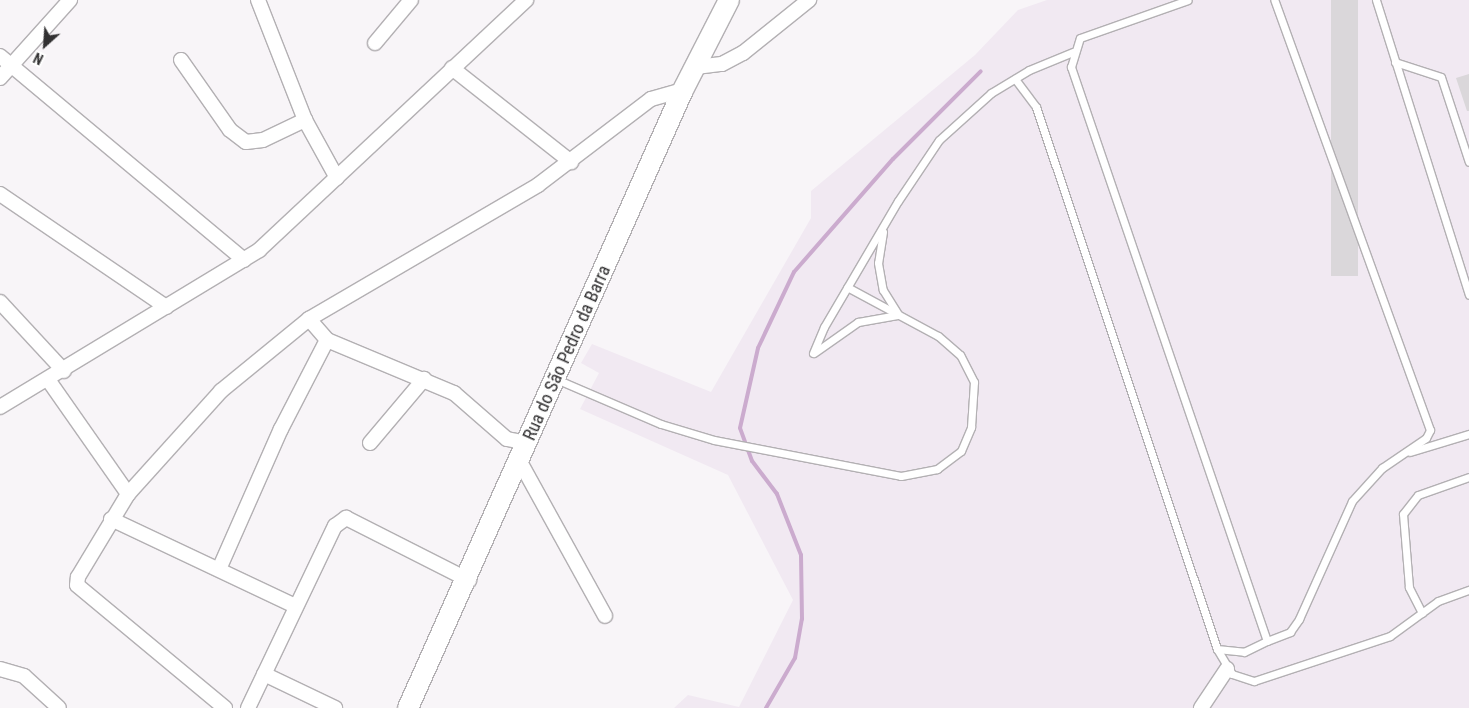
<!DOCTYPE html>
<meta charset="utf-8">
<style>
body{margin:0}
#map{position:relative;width:1469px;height:708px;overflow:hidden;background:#f8f5f8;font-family:"Roboto Condensed",sans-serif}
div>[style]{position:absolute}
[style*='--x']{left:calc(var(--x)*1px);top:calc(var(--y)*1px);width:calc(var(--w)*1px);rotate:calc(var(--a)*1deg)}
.built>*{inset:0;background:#f1e9f2}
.stream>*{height:4px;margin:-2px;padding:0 2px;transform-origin:2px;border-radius:2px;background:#cbabce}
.building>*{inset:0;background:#dad7da;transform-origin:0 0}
.roads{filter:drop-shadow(1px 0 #b3b0b3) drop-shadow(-1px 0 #b3b0b3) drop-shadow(0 1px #b3b0b3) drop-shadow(0 -1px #b3b0b3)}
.lane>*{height:7px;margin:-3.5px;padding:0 3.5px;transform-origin:3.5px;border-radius:3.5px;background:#fff}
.street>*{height:14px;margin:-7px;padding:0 7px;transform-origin:7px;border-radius:7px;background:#fff}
.secondary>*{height:20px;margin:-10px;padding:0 10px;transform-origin:10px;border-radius:10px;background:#fff}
span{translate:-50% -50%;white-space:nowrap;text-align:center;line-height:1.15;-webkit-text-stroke:4px #fff;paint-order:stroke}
.street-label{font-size:18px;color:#323132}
.north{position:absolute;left:20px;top:20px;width:50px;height:50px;-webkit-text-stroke:4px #fff;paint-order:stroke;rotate:206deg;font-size:14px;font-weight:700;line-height:20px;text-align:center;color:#323132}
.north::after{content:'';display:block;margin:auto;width:18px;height:22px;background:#323132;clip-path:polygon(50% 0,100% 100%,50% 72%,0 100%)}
</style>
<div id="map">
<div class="built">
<div style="clip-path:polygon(1047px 0,1469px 0,1469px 708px,674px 708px,688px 695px,739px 707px,793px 600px,728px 475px,580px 409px,599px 373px,581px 363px,592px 344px,711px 392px,811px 218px,811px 191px,975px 55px,1018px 10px)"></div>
</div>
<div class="stream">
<div style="--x:766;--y:708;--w:58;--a:-59.9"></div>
<div style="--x:795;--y:658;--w:40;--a:-80"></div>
<div style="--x:802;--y:619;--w:64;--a:-90.9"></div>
<div style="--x:801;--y:555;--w:66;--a:-111.5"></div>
<div style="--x:777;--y:494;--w:41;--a:-127.1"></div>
<div style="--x:752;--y:461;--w:35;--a:-110"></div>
<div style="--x:740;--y:428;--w:82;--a:-77.3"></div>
<div style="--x:758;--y:348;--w:84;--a:-64.7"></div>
<div style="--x:794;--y:272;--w:150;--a:-48.8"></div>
<div style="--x:893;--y:159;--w:124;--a:-45"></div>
</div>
<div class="building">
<div style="left:1331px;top:0;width:27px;height:276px"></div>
<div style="clip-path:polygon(1469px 74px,1469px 111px,1467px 111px,1456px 78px)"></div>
</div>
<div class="roads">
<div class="lane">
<div style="--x:1376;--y:0;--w:309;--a:72.5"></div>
<div style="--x:1395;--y:62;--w:48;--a:18.1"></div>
<div style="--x:1441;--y:77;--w:89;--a:71.8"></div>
<div style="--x:1015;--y:79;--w:35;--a:53"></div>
<div style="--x:1036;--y:107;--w:571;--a:71.53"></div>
<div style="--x:1217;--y:649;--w:27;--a:6"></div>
<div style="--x:1244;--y:652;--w:25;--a:-26"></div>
<div style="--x:1267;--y:641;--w:607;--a:-108.85"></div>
<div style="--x:1071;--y:67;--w:30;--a:-73"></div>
<div style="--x:1080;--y:38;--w:114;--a:-19.4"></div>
<div style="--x:883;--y:232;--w:31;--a:99"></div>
<div style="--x:878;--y:263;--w:27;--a:80"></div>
<div style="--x:883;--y:290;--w:28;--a:58"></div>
<div style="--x:813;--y:353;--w:28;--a:-67"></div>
<div style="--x:824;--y:327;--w:146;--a:-59.6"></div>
<div style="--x:898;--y:201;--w:73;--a:-56.1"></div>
<div style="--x:939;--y:140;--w:70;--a:-42.1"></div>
<div style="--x:991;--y:93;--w:44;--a:-31.2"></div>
<div style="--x:1029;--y:70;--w:48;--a:-22.2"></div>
<div style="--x:814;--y:353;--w:54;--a:-35.2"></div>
<div style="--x:858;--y:322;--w:40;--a:-10"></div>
<div style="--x:556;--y:379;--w:114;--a:23.2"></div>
<div style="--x:661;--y:424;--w:55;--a:16.8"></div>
<div style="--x:714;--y:440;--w:190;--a:10.9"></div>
<div style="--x:901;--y:476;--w:37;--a:-11"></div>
<div style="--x:937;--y:469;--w:30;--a:-37"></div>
<div style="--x:961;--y:451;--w:26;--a:-67"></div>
<div style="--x:971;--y:427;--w:45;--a:-86.2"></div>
<div style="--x:974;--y:382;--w:30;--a:-117"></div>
<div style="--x:960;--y:355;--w:29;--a:-139"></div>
<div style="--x:938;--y:336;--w:103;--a:-151.7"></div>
<div style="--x:1410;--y:452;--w:62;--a:-17"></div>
<div style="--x:1422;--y:613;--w:29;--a:-117"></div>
<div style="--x:1409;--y:587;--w:73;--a:-94.7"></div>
<div style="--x:1403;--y:514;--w:24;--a:-52"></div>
<div style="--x:1418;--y:495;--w:54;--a:-19.4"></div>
<div style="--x:1267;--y:641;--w:25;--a:-21"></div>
<div style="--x:1290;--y:632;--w:16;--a:-55"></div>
<div style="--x:1299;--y:619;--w:129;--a:-65.8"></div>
<div style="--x:1352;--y:501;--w:45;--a:-47.7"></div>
<div style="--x:1382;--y:468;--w:53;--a:-34.3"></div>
<div style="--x:1426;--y:438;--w:9;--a:-63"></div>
<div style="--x:1430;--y:430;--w:457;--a:-109.9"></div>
<div style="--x:1217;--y:649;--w:29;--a:59"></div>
<div style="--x:1232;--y:674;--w:23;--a:18"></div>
<div style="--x:1254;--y:681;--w:143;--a:-18.3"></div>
<div style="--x:1390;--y:636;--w:59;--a:-36.1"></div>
<div style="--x:1438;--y:601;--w:33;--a:-20"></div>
</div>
<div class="street">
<div style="--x:258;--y:0;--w:129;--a:68.6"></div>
<div style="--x:305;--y:120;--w:66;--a:61.1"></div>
<div style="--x:375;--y:43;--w:56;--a:-50.1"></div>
<div style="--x:0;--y:56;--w:318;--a:39.9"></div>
<div style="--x:181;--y:60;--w:85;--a:55"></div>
<div style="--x:230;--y:130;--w:20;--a:37"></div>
<div style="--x:246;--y:142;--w:17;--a:-7"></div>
<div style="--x:263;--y:140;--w:47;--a:-25.5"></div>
<div style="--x:696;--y:67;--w:26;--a:-7"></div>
<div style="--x:722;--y:64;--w:24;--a:-28"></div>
<div style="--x:743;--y:53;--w:85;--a:-38.8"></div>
<div style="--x:452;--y:68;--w:152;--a:38.3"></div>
<div style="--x:0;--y:78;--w:105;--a:-48.1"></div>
<div style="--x:0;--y:194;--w:201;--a:34.2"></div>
<div style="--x:0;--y:302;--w:94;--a:47.2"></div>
<div style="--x:309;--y:319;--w:28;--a:49"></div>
<div style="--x:327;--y:340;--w:138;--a:22.7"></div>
<div style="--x:454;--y:393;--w:70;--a:41"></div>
<div style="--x:507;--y:439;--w:20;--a:11"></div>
<div style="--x:49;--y:381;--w:138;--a:55"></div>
<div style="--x:0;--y:407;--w:303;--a:-31.2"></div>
<div style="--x:259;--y:250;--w:366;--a:-43.1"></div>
<div style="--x:370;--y:443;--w:84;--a:-49.8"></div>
<div style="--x:519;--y:460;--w:178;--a:61.1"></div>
<div style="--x:111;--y:519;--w:204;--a:25.3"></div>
<div style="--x:220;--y:567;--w:151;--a:-66.2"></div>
<div style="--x:281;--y:429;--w:100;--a:-62.7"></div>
<div style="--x:0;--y:669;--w:25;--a:16"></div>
<div style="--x:24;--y:676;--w:47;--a:42.4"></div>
<div style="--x:264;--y:674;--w:79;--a:25.6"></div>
<div style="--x:225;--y:708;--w:192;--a:-140.3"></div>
<div style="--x:77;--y:585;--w:8;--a:-83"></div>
<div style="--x:78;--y:577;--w:97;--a:-58.9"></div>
<div style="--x:128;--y:494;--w:139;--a:-47.9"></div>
<div style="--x:221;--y:391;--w:114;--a:-39.3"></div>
<div style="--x:309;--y:319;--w:265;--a:-30.3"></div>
<div style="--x:538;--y:185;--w:142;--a:-37.3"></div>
<div style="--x:651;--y:99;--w:33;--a:-16"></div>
<div style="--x:248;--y:708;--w:202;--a:-64.5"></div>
<div style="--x:335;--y:526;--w:14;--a:-36"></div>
<div style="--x:346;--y:518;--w:138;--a:26.8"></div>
<div style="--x:1201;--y:708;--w:47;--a:-56.3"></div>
</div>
<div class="secondary">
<div style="--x:408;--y:708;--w:676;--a:-66.01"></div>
<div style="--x:683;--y:90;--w:101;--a:-62.9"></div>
</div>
</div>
<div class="street-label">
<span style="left:567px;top:353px;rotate:-66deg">Rua do São Pedro da Barra</span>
</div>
<div class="north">N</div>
</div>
